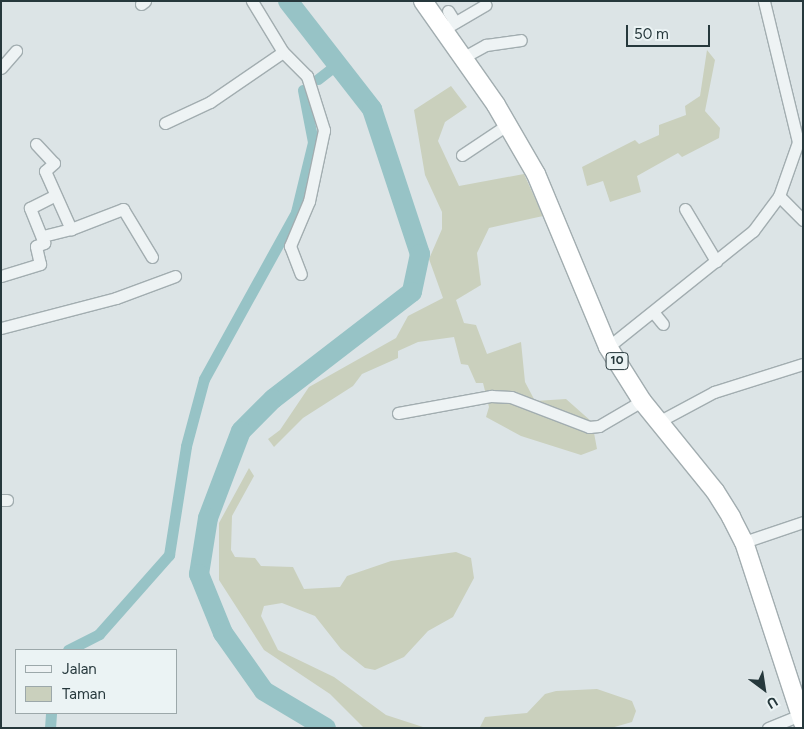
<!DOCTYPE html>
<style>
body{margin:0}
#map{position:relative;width:804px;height:729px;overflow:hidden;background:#dce4e6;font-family:Figtree,sans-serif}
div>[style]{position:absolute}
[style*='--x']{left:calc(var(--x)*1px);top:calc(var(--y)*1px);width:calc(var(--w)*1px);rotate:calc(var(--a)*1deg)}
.green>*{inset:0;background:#cad0bd}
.canal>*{height:11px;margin:-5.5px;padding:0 5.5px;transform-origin:5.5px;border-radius:5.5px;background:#97c3c6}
.river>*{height:20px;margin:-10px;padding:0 10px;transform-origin:10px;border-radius:10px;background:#97c3c6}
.roads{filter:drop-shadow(1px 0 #a2adb0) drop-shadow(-1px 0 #a2adb0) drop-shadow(0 1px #a2adb0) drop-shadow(0 -1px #a2adb0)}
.minor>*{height:11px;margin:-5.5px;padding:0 5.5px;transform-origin:5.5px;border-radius:5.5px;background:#eef3f4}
.highway>*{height:18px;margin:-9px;padding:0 9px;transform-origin:9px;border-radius:9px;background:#fff}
span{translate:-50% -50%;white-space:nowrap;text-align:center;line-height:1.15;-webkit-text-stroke:4px #ebf3f4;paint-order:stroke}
.shield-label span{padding:1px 4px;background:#ebf3f4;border:1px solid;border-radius:4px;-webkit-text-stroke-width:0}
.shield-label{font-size:12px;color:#26383c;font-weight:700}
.frame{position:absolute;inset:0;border:2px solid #26383c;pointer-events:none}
.legend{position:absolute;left:15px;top:649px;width:162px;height:65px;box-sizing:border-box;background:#ebf3f4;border:1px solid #9ca8aa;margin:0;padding:6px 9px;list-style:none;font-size:15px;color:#26383c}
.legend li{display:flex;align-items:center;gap:10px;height:25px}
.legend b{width:25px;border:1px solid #9ca8aa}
.north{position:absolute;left:739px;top:664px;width:50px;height:50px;-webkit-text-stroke:4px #ebf3f4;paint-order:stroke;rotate:149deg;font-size:14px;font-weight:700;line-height:20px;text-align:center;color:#26383c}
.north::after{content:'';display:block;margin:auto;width:18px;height:22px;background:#26383c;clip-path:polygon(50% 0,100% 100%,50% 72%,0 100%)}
.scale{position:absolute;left:626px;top:25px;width:84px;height:22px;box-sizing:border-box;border:2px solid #26383c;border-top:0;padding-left:6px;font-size:15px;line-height:18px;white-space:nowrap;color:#26383c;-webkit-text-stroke:4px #ebf3f4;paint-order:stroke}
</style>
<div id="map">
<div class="green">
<div style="clip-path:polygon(707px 50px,715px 60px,705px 111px,720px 128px,719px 138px,682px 157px,678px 153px,637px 176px,641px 192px,610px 202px,603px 181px,587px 186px,582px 167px,635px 140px,639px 144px,659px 135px,659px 125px,686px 115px,685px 106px,700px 96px)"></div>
<div style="clip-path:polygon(451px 86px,467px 107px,445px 122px,438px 141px,459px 186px,524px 174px,543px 216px,489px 228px,477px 253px,481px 285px,456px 300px,464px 323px,476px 325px,487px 354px,521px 342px,525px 382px,535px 401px,566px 399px,592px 422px,597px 449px,581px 455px,521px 436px,486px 417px,489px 407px,483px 383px,476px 383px,468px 365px,461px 364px,454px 337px,418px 342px,398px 351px,398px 358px,362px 374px,353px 386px,303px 418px,274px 447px,268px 439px,280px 430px,309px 387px,396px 338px,408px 316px,443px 298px,429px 259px,442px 229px,442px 212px,425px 175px,414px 110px)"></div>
<div style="clip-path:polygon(249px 468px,254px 476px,232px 516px,231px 550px,235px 557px,255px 558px,261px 566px,293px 567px,304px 589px,340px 587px,347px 576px,391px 561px,456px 552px,471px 558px,474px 578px,453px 617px,428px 631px,404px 657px,375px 670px,365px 668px,341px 649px,315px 616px,282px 603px,264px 606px,261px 616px,278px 650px,334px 677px,386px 715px,426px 728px,364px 728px,330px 694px,264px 650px,219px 580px,219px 523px)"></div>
<div style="clip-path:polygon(597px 689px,632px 701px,636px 711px,632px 722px,611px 728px,480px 727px,485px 717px,527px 713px,545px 694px,556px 691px)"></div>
</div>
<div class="canal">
<div style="--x:318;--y:79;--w:24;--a:-38"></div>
<div style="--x:68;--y:650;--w:35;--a:-27"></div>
<div style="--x:99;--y:634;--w:106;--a:-48.5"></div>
<div style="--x:169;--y:555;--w:110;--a:-81.1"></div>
<div style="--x:186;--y:446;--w:69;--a:-75"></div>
<div style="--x:204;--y:379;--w:191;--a:-61.1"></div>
<div style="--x:296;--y:212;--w:72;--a:-76.3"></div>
<div style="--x:313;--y:142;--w:53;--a:-100.9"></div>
<div style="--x:50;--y:728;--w:15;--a:-86"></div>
</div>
<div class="river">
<div style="--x:288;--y:1;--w:137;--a:52.1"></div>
<div style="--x:372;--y:109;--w:153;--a:71.7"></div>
<div style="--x:420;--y:254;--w:39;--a:102"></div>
<div style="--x:412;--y:292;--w:175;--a:142.4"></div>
<div style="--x:273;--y:399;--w:45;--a:135"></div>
<div style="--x:241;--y:431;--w:93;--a:110.8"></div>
<div style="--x:208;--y:518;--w:57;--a:99.1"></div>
<div style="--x:199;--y:574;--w:64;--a:67.9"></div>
<div style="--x:223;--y:633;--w:71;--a:54.7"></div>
<div style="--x:264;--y:691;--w:72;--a:30.8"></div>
</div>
<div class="roads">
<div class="minor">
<div style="--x:141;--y:4;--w:5;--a:-37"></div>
<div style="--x:448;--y:11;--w:13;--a:58"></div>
<div style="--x:444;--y:29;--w:48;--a:-30.3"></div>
<div style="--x:283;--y:52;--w:34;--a:45"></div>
<div style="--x:307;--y:76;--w:57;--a:72.5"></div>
<div style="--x:324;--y:130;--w:73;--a:101.9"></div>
<div style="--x:309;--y:201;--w:49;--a:112.9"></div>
<div style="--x:290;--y:246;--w:30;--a:69"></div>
<div style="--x:464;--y:57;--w:25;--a:-29"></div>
<div style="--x:486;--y:45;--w:35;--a:-8"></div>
<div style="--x:1;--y:68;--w:23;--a:-49"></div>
<div style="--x:165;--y:123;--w:50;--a:-25"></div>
<div style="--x:210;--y:102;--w:88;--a:-34.4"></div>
<div style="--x:283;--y:52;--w:60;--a:-121.3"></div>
<div style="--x:36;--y:144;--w:26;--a:47"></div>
<div style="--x:54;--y:163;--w:12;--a:138"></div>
<div style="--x:45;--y:171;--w:64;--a:65.9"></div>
<div style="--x:71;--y:229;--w:30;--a:166"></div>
<div style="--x:462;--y:155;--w:54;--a:-33.7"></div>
<div style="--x:779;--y:196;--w:34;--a:45"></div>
<div style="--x:685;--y:209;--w:61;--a:59.2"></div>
<div style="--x:71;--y:229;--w:56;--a:-21"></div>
<div style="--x:123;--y:209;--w:56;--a:58.9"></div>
<div style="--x:1;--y:276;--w:41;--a:-17.1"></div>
<div style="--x:40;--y:264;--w:18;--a:-103"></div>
<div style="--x:36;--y:246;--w:9;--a:-21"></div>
<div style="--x:44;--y:243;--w:38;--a:-112"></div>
<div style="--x:30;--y:208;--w:28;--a:-27"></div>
<div style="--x:654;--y:313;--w:14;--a:51"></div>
<div style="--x:1;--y:328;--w:119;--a:-14.6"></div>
<div style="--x:116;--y:298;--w:63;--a:-20.4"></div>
<div style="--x:608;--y:347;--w:186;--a:-38.7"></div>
<div style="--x:753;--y:231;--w:44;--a:-53.4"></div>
<div style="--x:779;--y:196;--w:57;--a:-70.6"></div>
<div style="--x:798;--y:142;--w:145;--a:-103.6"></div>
<div style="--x:398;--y:413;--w:95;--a:-10.4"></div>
<div style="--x:491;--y:396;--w:20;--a:3"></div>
<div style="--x:511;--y:397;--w:84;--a:21"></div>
<div style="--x:589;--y:427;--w:10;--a:-6"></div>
<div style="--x:599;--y:426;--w:50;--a:-30.2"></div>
<div style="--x:658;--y:422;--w:64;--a:-28.2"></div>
<div style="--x:714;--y:392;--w:93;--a:-17.5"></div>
<div style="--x:1;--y:500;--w:6;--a:0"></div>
<div style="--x:744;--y:542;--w:62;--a:-18.7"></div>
<div style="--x:768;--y:728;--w:35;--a:-22"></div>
</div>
<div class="highway">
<div style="--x:423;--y:1;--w:127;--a:54.9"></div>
<div style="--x:496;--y:105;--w:80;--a:59.9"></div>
<div style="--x:536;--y:174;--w:187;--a:67.4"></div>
<div style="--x:608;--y:347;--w:64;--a:57.8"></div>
<div style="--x:642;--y:401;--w:116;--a:51"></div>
<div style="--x:715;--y:491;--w:31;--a:58"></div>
<div style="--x:731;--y:517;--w:28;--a:63"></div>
<div style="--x:744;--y:542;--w:190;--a:71.9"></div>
</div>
</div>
<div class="shield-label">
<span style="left:617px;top:361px">10</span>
</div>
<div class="frame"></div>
<ul class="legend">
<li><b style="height:6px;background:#eef3f4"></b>Jalan</li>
<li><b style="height:14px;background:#cad0bd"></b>Taman</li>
</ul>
<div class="north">U</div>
<div class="scale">50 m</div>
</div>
